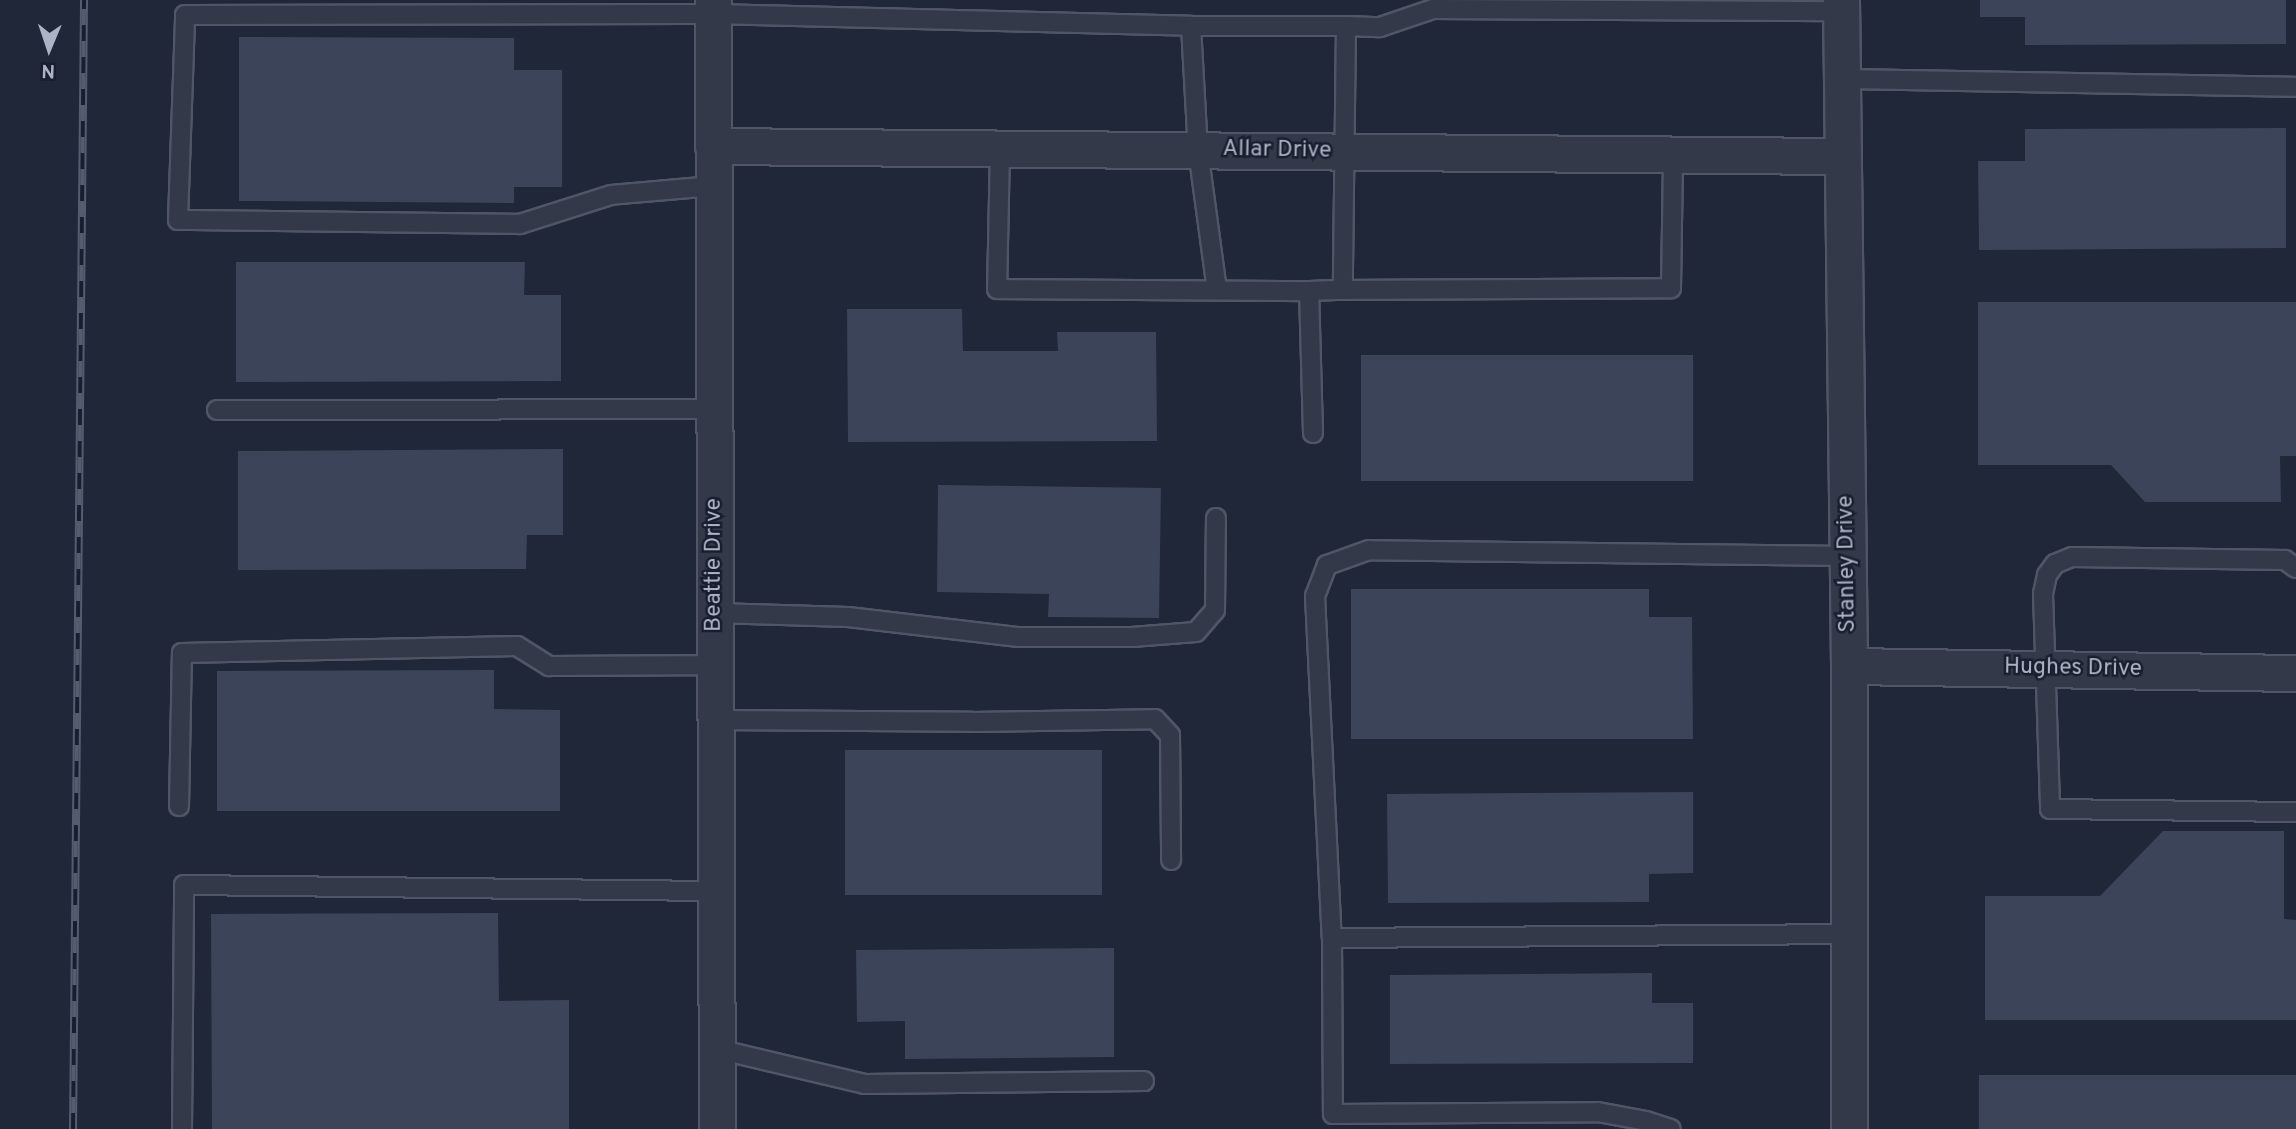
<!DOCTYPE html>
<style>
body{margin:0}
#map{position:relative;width:2296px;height:1129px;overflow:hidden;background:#1f2738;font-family:Overpass,sans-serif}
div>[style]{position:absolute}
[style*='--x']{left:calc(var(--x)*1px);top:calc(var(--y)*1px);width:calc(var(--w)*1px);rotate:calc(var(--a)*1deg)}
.building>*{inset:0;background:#3b4459;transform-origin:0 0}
.roads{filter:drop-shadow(2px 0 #505667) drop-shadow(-2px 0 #505667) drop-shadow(0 2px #505667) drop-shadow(0 -2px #505667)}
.service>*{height:18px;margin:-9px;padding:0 9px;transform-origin:9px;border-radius:9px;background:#333949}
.minor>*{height:35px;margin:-17.5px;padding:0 17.5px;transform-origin:17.5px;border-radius:17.5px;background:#333949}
.rail>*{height:8px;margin-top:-4px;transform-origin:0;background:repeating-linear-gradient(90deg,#181e2d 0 16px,#545c70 0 32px);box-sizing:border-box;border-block:2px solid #545c70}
span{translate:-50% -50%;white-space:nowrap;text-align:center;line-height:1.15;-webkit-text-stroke:5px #181e2d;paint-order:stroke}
.street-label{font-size:23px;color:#adb3c6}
.north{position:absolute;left:14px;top:14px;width:70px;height:70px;-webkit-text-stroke:5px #181e2d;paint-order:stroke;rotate:182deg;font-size:19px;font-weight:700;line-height:28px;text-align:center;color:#adb3c6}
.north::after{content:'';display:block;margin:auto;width:24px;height:32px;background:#adb3c6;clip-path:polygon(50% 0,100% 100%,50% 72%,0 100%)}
</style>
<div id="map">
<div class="building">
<div style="clip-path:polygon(1980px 0,2286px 0,2286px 44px,2025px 45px,2025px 17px,1980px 17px)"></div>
<div style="clip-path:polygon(239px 37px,514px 38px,514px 70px,562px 70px,562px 187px,514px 187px,514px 203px,239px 201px)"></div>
<div style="clip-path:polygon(2286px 128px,2286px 248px,1979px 250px,1978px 161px,2025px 161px,2025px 129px)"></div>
<div style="clip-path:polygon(236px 262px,525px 262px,524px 295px,561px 295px,561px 381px,236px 382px)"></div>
<div style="clip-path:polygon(1978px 302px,2296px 302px,2296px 456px,2280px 456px,2281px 502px,2145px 502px,2111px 465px,1978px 465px)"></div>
<div style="clip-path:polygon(847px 309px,962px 309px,963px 351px,1058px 351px,1057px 332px,1156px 332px,1157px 441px,848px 442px)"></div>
<div style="left:1361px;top:355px;width:332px;height:126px"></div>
<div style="clip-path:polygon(563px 449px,563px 535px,527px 535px,526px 569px,238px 570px,238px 451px)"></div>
<div style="clip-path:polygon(938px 485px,1161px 488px,1159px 618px,1048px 617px,1049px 594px,937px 592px)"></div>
<div style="clip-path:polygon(1351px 589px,1649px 589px,1649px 617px,1692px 617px,1693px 739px,1351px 739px)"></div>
<div style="clip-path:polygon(494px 670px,494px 709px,560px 710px,560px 811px,217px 811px,217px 671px)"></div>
<div style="left:1102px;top:750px;width:145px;height:257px;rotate:90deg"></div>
<div style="clip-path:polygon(1693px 792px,1693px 873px,1649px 874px,1649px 902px,1388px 903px,1387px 794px)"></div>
<div style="clip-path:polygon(2163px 831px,2284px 831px,2284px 919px,2296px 920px,2296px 1020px,1985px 1020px,1985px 896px,2100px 896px)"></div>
<div style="clip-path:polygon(498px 913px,499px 1001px,569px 1000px,569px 1129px,212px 1129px,211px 914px)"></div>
<div style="clip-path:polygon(1114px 948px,1114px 1057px,905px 1059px,905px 1021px,857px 1022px,856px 950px)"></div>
<div style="clip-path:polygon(1652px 973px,1652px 1003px,1693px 1003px,1693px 1063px,1390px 1064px,1390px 975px)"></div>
<div style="left:1979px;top:1075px;width:317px;height:54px"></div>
</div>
<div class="roads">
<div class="service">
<div style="--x:1191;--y:26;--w:155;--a:0"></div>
<div style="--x:1346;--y:26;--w:264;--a:90.7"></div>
<div style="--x:1343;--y:290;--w:328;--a:-0.3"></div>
<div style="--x:1671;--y:288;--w:133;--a:-89.1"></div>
<div style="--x:1346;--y:26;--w:34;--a:2"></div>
<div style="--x:1380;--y:27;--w:56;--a:-18.8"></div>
<div style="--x:1433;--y:9;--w:408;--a:0.3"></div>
<div style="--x:1841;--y:79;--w:455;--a:1"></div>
<div style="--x:1000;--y:149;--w:140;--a:91.2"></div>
<div style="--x:997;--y:289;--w:312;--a:0.4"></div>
<div style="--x:713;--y:186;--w:102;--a:175"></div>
<div style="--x:611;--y:195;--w:96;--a:162.3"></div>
<div style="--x:520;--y:224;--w:342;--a:-179.3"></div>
<div style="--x:178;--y:220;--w:205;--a:-88"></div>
<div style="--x:185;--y:15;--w:528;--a:-0.11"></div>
<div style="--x:713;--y:14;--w:478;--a:1.4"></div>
<div style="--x:1191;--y:26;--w:124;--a:86.8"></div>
<div style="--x:1198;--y:150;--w:141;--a:82.3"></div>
<div style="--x:217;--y:410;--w:497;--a:-0.1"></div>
<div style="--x:1313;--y:433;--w:142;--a:-91.6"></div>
<div style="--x:1309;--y:291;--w:34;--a:-2"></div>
<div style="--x:1847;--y:556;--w:478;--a:-179.3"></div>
<div style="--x:1369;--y:550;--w:45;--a:160.3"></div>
<div style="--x:1327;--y:565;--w:33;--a:111"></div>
<div style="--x:1315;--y:596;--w:342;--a:87.2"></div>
<div style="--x:1332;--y:938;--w:517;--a:-0.44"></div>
<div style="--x:2296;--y:568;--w:14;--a:-144"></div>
<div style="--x:2285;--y:560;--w:213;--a:-179.2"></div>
<div style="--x:2072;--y:557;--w:18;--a:158"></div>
<div style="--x:2055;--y:564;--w:14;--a:126"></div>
<div style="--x:2047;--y:575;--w:19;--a:102"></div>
<div style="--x:2043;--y:594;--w:215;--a:88.1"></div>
<div style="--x:2050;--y:809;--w:246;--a:0.7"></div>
<div style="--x:715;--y:613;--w:133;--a:1.7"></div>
<div style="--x:848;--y:617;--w:172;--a:6.7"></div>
<div style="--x:1019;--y:637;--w:113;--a:0"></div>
<div style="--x:1132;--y:637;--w:64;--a:-4.5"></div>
<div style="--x:1196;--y:632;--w:29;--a:-49"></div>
<div style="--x:1215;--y:610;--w:92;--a:-89.4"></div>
<div style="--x:715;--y:720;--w:258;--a:0.4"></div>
<div style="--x:973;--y:722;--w:182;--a:-0.9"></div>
<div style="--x:1155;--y:719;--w:22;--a:47"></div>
<div style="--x:1170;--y:735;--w:125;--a:89.5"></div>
<div style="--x:179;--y:806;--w:153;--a:-88.9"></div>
<div style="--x:182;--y:653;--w:335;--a:-1.2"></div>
<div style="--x:517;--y:646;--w:38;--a:32"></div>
<div style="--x:549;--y:666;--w:166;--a:-0.3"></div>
<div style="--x:1332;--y:938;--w:176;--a:89.7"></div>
<div style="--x:1333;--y:1114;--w:265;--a:-0.4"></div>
<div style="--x:1598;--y:1112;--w:49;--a:10.6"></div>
<div style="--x:1646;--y:1121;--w:26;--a:18"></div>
<div style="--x:717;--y:1049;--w:152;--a:13.3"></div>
<div style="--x:865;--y:1084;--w:279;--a:-0.6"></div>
<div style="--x:182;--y:1129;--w:244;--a:-89.5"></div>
<div style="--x:184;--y:885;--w:532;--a:0.65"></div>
</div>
<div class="minor">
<div style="--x:713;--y:0;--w:1129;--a:89.8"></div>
<div style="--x:1841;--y:0;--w:666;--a:89.31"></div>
<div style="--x:1849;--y:666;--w:463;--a:90"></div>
<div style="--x:713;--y:146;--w:1128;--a:0.51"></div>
<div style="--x:1849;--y:666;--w:447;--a:0.9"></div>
</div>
</div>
<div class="rail">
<div style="--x:73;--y:1129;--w:1129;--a:-89.44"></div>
</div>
<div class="street-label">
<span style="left:1277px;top:151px;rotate:1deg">Allar Drive</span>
<span style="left:1848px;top:564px;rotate:-91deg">Stanley Drive</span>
<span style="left:715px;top:565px;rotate:-90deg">Beattie Drive</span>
<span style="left:2073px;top:669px;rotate:1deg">Hughes Drive</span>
</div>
<div class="north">N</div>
</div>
